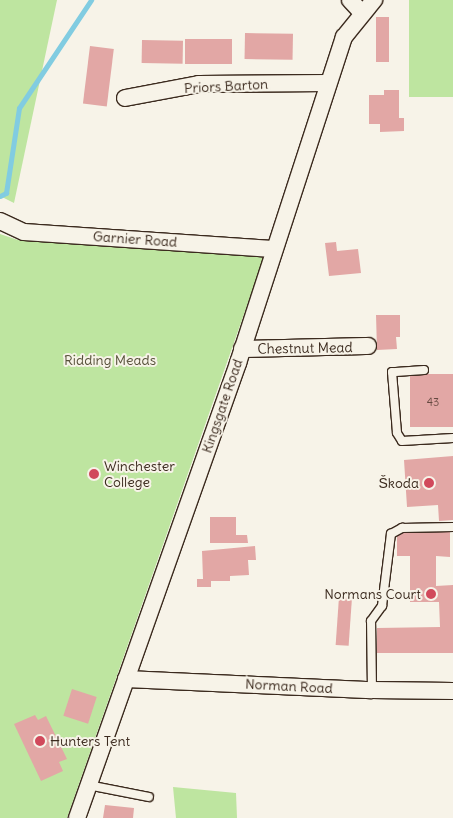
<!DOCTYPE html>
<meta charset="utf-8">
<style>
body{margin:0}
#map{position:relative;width:453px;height:818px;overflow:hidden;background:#f7f3e8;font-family:Delius,sans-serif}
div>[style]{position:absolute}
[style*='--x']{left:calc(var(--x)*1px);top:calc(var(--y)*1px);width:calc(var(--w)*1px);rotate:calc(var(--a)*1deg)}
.green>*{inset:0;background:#bee5a0;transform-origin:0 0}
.stream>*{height:5px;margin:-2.5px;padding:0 2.5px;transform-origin:2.5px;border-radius:2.5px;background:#81cce1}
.building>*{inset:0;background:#e2a7a5;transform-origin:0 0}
.roads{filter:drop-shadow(1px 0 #3b2a1e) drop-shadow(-1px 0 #3b2a1e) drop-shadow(0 1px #3b2a1e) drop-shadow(0 -1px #3b2a1e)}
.lane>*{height:8px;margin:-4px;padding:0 4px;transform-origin:4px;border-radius:4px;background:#f7f3e8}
.street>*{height:16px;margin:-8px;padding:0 8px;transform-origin:8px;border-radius:8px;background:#f7f3e8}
.dots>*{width:14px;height:14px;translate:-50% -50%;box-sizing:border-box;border:2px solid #f7f3e8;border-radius:50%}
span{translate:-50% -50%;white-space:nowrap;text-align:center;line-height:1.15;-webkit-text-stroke:4px #f7f3e8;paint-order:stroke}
.number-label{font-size:11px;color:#654940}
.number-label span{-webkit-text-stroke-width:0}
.street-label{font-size:14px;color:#3b2a1e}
.park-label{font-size:14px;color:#554f38}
.poi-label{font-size:14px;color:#3b2a1e}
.left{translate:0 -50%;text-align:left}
.right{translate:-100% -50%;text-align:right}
</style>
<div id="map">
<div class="green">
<div style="clip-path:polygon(0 0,57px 0,14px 203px,0 196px)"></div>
<div style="left:409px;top:0;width:44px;height:97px"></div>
<div style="clip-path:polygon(0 234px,18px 240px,264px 257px,67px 818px,0 818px)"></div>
<div style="clip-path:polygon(173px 787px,236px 793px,237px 818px,176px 818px)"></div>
</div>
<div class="stream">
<div style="--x:0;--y:196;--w:7;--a:-27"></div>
<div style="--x:6;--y:193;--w:86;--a:-81.3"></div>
<div style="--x:19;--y:108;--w:130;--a:-56.3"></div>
</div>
<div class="building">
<div style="left:376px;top:17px;width:13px;height:45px"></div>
<div style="left:245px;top:33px;width:48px;height:26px;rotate:1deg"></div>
<div style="left:232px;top:39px;width:25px;height:47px;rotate:90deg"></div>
<div style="left:142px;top:40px;width:41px;height:23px;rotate:1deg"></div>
<div style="left:90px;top:46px;width:24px;height:58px;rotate:7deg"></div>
<div style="clip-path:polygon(384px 90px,399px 90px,399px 118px,404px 118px,404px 131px,380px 132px,380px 124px,369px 124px,369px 95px,384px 95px)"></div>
<div style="clip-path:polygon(336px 242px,337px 251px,358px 249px,361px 273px,329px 276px,325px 243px)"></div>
<div style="clip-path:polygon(376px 315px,400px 315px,400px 337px,396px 337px,397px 349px,377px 350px)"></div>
<div style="left:453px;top:374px;width:53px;height:43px;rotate:90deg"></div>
<div style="clip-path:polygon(453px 456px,453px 520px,439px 521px,438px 505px,407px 507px,404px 460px)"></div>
<div style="clip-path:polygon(210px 517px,236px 517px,236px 535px,247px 535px,248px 543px,210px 543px)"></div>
<div style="clip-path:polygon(397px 532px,450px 532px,450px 557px,436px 556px,436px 586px,453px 585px,453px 653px,377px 653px,377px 628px,440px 627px,439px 602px,410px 602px,410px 556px,397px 556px)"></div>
<div style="clip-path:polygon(255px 546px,256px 560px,248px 560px,249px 575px,230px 576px,230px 581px,211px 581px,211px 587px,197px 587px,197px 579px,203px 579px,202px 551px)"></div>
<div style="left:339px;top:597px;width:13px;height:48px;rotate:4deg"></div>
<div style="left:72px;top:689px;width:26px;height:28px;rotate:18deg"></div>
<div style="clip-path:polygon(35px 715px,38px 720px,46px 716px,67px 759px,59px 762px,63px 771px,41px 781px,14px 724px)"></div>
<div style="clip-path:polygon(105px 805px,134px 808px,133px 818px,103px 818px)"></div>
</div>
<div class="roads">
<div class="lane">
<div style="--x:424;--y:370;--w:32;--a:176"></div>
<div style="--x:392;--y:372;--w:61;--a:85.3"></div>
<div style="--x:397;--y:433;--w:9;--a:58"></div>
<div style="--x:402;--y:441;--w:51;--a:-3.4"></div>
<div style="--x:372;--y:690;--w:69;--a:-90.8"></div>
<div style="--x:371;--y:621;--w:19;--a:-54"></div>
<div style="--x:382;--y:606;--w:73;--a:-82.9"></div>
<div style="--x:391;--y:534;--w:13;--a:-29"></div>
<div style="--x:402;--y:528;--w:51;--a:-1.1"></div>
<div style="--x:88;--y:785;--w:62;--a:11.1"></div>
</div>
<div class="street">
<div style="--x:350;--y:0;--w:18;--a:47"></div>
<div style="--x:125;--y:98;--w:75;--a:-10.7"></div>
<div style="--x:199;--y:84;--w:129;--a:-0.4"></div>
<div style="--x:0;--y:221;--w:26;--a:25"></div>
<div style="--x:24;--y:232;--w:249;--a:3.9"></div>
<div style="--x:242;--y:349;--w:126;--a:-1.4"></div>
<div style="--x:126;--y:679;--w:246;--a:2.6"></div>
<div style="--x:372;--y:690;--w:81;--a:0.7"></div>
<div style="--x:77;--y:818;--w:483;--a:-70.5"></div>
<div style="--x:238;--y:363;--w:343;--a:-72"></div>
<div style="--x:344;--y:37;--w:48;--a:-51"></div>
</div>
</div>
<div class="dots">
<div style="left:94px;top:474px;background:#d1495b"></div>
<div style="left:429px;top:483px;background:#d1495b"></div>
<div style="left:431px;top:594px;background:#d1495b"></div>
<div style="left:40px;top:741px;background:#d1495b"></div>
</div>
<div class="number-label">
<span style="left:433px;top:402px">43</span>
</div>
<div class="street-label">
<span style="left:226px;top:86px;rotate:-3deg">Priors Barton</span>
<span style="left:135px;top:239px;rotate:4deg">Garnier Road</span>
<span style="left:305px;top:348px;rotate:-1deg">Chestnut Mead</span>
<span style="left:222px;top:406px;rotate:-71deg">Kingsgate Road</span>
<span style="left:289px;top:686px;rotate:3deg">Norman Road</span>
</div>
<div class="park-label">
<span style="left:110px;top:360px">Ridding Meads</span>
</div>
<div class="poi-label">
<span class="left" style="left:104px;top:474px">Winchester<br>College</span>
<span class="right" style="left:419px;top:483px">Škoda</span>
<span class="right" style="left:421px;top:594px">Normans Court</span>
<span class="left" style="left:50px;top:741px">Hunters Tent</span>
</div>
</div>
